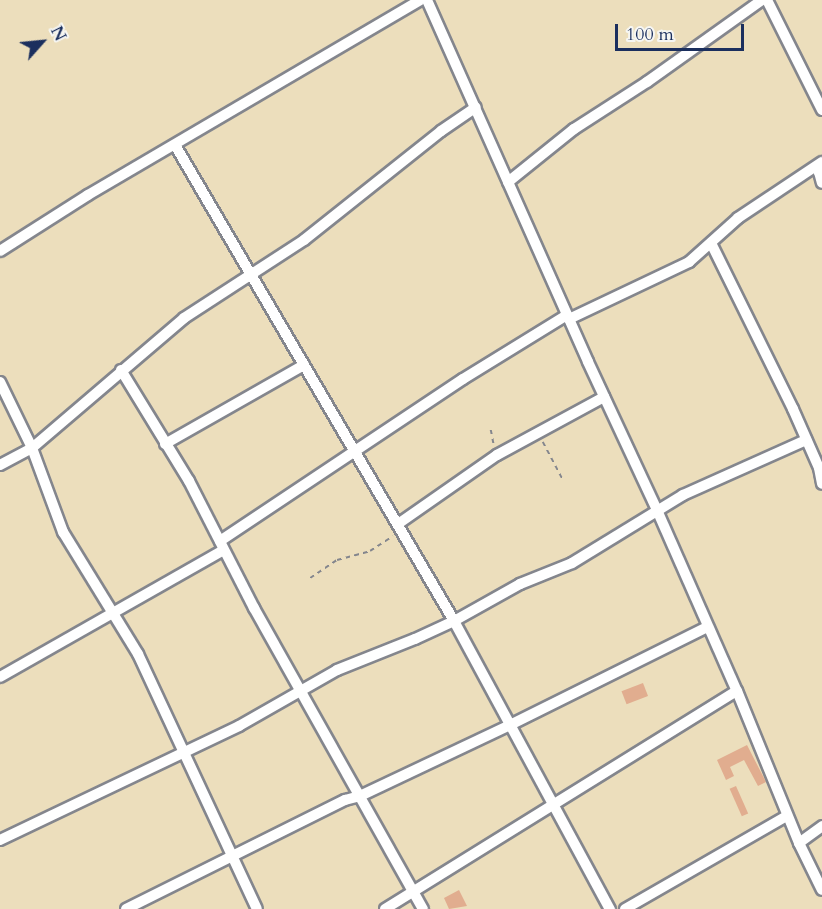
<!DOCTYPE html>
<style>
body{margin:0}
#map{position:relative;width:822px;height:909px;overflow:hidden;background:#ecdebc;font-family:Cardo,serif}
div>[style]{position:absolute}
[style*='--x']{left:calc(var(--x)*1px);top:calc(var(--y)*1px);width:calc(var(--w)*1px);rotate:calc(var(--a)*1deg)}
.building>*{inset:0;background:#e1ad8f;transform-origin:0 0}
.path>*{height:1.5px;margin-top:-0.75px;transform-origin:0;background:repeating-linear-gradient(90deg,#84868d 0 4.5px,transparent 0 9px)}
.roads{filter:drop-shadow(2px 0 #84868d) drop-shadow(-2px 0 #84868d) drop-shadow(0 2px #84868d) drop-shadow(0 -2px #84868d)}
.minor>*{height:10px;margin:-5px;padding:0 5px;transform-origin:5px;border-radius:5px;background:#fff}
span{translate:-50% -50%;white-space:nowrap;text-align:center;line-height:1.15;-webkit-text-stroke:6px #f6f6f2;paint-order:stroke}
.north{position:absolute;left:12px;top:12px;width:60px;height:60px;-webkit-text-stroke:4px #f6f6f2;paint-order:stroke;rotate:63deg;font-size:16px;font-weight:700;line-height:24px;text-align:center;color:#1b2f5e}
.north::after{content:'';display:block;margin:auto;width:21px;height:27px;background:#1b2f5e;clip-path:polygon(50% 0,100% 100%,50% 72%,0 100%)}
.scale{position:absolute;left:615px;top:24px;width:129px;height:27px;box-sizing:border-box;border:3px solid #1b2f5e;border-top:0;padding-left:8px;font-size:18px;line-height:21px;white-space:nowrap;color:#1b2f5e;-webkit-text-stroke:4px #f6f6f2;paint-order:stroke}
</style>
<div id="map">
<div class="building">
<div style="left:643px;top:683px;width:14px;height:23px;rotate:69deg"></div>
<div style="clip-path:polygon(747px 745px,766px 782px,758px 786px,744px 760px,730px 767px,734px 776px,726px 780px,717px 760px)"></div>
<div style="left:736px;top:786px;width:30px;height:7px;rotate:66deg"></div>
<div style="clip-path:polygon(459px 890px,467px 906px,449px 909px,444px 898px)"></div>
</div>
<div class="path">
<div style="--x:491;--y:430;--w:16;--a:79"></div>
<div style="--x:543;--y:442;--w:41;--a:62.2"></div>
<div style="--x:310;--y:578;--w:32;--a:-34"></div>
<div style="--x:337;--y:560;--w:34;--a:-15"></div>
<div style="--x:370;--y:551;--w:27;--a:-33"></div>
</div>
<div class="roads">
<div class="minor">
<div style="--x:427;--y:0;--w:396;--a:66"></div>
<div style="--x:588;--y:362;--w:163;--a:65"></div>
<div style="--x:657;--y:510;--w:198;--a:66.2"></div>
<div style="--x:737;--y:691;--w:164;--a:67.8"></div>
<div style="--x:799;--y:843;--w:52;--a:63.9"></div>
<div style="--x:767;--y:0;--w:123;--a:63.4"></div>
<div style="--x:175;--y:145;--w:552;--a:59.62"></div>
<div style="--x:454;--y:621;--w:328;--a:61.6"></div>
<div style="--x:822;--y:165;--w:8;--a:113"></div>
<div style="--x:819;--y:172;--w:11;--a:75"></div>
<div style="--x:508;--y:182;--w:85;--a:-38.8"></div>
<div style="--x:574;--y:129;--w:87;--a:-32.8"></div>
<div style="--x:647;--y:82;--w:141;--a:-35.5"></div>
<div style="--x:711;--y:243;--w:185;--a:63.7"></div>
<div style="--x:793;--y:409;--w:64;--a:66.2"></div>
<div style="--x:819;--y:468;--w:16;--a:79"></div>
<div style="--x:0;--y:251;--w:104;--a:-32.5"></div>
<div style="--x:88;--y:195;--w:385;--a:-30.4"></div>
<div style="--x:569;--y:319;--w:133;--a:-25.4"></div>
<div style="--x:689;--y:262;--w:66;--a:-41.9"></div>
<div style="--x:738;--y:218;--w:101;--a:-33.7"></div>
<div style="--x:121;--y:370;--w:130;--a:58.5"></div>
<div style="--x:189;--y:481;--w:143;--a:62.9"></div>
<div style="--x:254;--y:608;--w:345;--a:60.7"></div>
<div style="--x:0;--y:382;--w:73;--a:64.1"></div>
<div style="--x:32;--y:448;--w:90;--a:69.7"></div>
<div style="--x:63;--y:532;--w:143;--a:58.4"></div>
<div style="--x:138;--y:654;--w:281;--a:65"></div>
<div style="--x:165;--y:444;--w:160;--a:-29.6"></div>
<div style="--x:0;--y:465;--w:36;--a:-28"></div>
<div style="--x:32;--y:448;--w:200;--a:-40.5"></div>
<div style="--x:184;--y:318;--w:143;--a:-33"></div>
<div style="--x:304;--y:240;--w:175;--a:-38.5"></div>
<div style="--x:441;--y:131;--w:42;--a:-34.4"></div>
<div style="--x:398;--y:524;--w:121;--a:-34.9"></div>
<div style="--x:497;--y:455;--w:122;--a:-28.5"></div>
<div style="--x:220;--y:541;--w:292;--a:-33.7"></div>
<div style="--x:463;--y:379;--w:122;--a:-31.6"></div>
<div style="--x:0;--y:677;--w:257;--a:-29.6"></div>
<div style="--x:0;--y:840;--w:265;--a:-25.5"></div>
<div style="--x:239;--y:726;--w:113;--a:-29.7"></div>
<div style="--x:337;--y:670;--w:84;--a:-21.7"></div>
<div style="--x:415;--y:639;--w:43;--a:-24.8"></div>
<div style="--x:454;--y:621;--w:76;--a:-29.3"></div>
<div style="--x:520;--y:584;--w:56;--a:-22"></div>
<div style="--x:572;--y:563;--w:130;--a:-31.5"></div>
<div style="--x:683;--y:495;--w:135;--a:-24.1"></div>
<div style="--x:799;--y:843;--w:29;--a:-36"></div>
<div style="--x:126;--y:909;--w:245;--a:-26.5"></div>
<div style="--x:345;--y:800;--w:16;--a:-15"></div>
<div style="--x:360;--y:796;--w:168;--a:-25.3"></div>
<div style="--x:512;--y:724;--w:218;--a:-26.4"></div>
<div style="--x:385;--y:909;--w:414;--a:-31.8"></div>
<div style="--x:625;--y:909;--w:187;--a:-29.9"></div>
</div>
</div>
<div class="north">N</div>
<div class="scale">100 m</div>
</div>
